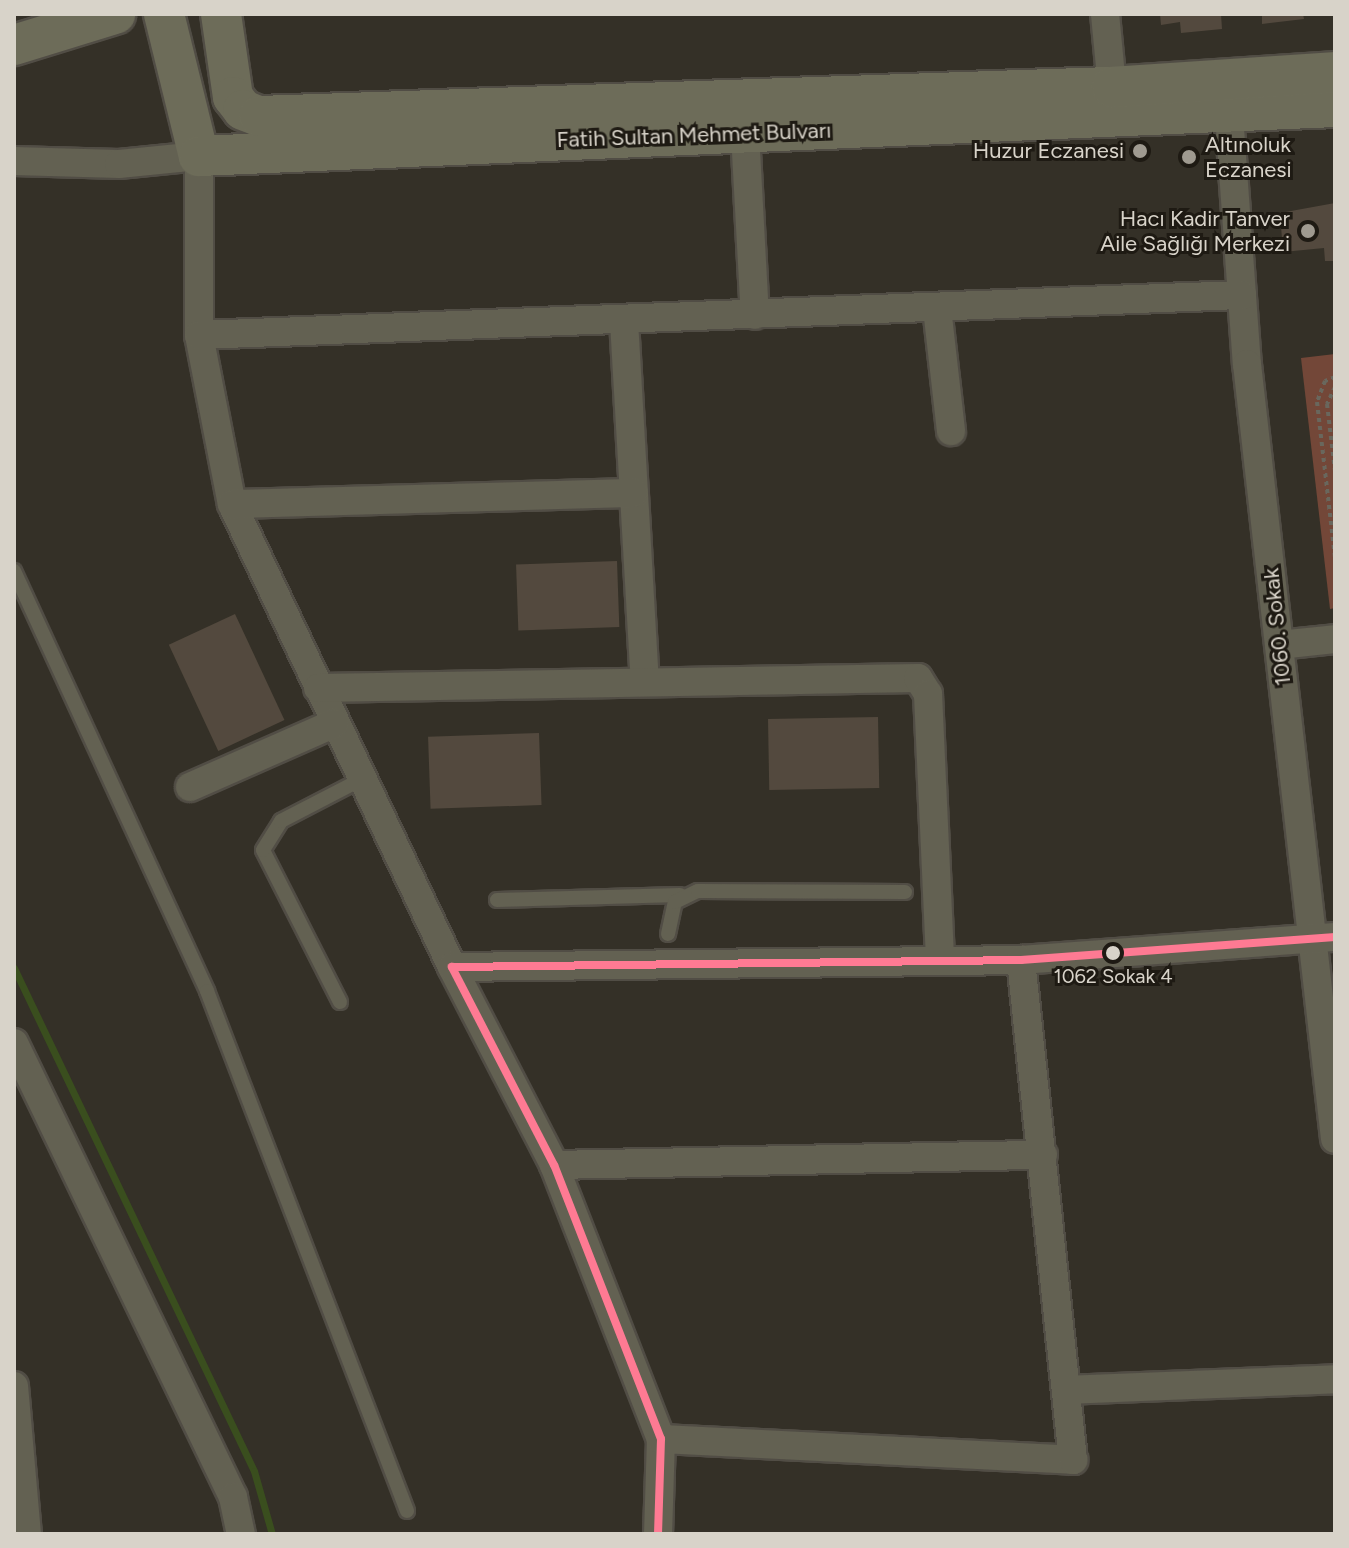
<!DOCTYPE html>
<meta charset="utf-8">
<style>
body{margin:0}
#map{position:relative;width:1349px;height:1548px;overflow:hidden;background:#343027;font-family:Figtree,sans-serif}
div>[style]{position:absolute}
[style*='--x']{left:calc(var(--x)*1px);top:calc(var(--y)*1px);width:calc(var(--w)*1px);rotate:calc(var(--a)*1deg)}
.green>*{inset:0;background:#734738}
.stream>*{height:7px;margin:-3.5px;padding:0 3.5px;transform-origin:3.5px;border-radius:3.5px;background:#3a4e1e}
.building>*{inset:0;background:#53493e;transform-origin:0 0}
.path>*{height:4px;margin-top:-2px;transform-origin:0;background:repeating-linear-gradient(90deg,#69675d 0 4px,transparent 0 8px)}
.roads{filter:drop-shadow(2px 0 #514d45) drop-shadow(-2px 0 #514d45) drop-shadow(0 2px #514d45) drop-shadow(0 -2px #514d45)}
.lane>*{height:14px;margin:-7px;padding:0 7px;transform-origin:7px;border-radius:7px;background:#636152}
.street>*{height:28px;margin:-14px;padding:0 14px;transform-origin:14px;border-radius:14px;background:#636152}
.secondary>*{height:40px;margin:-20px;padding:0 20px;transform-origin:20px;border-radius:20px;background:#6d6c59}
.bus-1>*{height:8px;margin:-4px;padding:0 4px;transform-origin:4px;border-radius:4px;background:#fe7a93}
.dots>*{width:22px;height:22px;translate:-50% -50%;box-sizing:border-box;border:4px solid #1e1a13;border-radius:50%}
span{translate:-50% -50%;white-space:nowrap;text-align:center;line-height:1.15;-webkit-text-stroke:6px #1e1a13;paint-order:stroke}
.bus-label{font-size:20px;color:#d8d3c9}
.street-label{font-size:22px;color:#d8d3c9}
.poi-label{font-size:22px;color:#d8d3c9}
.left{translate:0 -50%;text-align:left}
.right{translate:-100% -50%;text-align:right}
.frame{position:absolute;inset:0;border:16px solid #d8d3c9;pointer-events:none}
</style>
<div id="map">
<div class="green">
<div style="clip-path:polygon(1335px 354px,1335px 608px,1330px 609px,1301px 358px)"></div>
</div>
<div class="stream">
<div style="--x:14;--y:968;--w:557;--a:64.49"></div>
<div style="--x:254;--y:1471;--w:66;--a:74.1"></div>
</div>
<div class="building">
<div style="clip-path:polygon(1160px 14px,1221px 14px,1222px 29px,1181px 33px,1180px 22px,1161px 25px)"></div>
<div style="clip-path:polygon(1262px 14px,1303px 14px,1304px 19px,1262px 24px)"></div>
<div style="clip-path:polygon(1335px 203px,1335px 261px,1325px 261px,1324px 248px,1283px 252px,1280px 213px)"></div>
<div style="left:617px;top:561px;width:66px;height:101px;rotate:88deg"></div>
<div style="left:235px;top:614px;width:117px;height:73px;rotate:65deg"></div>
<div style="left:878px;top:717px;width:71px;height:110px;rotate:89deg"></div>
<div style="left:539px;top:733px;width:72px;height:111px;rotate:88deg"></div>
</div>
<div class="path">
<div style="--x:1335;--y:377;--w:11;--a:158"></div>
<div style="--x:1325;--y:381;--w:22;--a:111"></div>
<div style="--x:1317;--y:402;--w:157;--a:83.4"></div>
<div style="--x:1335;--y:387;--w:19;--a:115"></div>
<div style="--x:1327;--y:404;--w:67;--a:83.2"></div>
</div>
<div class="roads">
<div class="lane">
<div style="--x:14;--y:571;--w:462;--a:65.3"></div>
<div style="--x:207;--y:991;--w:557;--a:68.96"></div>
<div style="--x:497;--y:900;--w:183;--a:-1.6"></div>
<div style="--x:668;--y:934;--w:33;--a:-78"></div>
<div style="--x:675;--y:902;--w:25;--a:-26"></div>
<div style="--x:698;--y:891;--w:207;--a:0.3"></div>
<div style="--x:340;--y:1002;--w:170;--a:-116.9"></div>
<div style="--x:263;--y:850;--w:34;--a:-58"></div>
<div style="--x:281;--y:821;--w:91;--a:-27.4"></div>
</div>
<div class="street">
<div style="--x:1105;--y:14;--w:73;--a:84.5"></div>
<div style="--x:1229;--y:115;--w:250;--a:85.9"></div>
<div style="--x:1247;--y:364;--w:780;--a:83.52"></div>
<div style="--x:745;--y:133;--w:182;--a:86.9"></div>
<div style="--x:14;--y:161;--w:105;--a:1.6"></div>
<div style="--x:119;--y:164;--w:80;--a:-5.7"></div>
<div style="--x:199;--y:156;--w:179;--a:90"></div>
<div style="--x:199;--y:335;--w:172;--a:79"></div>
<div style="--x:232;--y:504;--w:513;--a:64.58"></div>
<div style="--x:452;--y:967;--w:223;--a:62.7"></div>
<div style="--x:554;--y:1165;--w:294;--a:68.7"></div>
<div style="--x:661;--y:1439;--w:95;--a:91.8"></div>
<div style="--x:937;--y:308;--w:124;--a:83.5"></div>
<div style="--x:624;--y:321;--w:361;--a:86.7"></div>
<div style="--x:199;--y:335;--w:1044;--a:-2.2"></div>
<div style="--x:232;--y:504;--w:402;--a:-1.6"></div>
<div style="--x:1279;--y:645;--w:56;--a:-6.1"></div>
<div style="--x:318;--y:688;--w:600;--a:-0.95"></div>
<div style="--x:918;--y:678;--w:19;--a:58"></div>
<div style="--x:928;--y:694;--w:267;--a:87.4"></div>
<div style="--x:190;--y:787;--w:158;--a:-23.8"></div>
<div style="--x:452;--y:967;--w:569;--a:-0.7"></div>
<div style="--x:1021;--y:960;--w:315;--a:-4.2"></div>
<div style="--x:14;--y:1043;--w:504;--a:64.25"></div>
<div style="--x:233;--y:1497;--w:38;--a:78"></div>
<div style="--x:554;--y:1165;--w:489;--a:-1.2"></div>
<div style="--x:14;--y:1386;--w:149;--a:85"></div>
<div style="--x:1066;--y:1390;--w:269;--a:-2.3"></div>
<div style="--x:661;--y:1439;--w:413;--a:2.9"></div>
<div style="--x:1073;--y:1460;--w:503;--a:-95.94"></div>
</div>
<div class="secondary">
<div style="--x:164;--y:14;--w:146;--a:76.2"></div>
<div style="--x:199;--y:156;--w:1137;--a:-2.47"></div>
<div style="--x:221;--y:14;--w:84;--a:81.8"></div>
<div style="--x:233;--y:97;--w:16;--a:52"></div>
<div style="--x:243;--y:110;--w:17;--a:21"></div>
<div style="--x:259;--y:116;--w:853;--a:-1.95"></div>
<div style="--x:1112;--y:87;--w:224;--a:-3.8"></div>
<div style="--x:14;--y:45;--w:106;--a:-17.1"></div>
</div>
</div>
<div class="bus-1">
<div style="--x:658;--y:1534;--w:95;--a:-88.2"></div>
<div style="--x:661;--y:1439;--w:294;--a:-111.3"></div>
<div style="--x:554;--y:1165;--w:223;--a:-117.3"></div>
<div style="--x:452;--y:967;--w:569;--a:-0.7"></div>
<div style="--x:1021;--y:960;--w:315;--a:-4.2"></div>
</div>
<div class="dots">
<div style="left:1140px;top:151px;background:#9f9a90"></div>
<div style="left:1189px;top:157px;background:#9f9a90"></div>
<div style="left:1308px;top:231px;background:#9f9a90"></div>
<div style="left:1113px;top:953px;background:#d8d3c9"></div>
</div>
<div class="bus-label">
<span style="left:1113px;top:976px">1062 Sokak 4</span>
</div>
<div class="street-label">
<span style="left:694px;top:135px;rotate:-2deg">Fatih Sultan Mehmet Bulvarı</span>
<span style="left:1277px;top:627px;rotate:-96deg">1060. Sokak</span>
</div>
<div class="poi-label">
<span class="left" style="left:1205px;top:157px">Altınoluk<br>Eczanesi</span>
<span class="right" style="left:1124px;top:151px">Huzur Eczanesi</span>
<span class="right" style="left:1290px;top:231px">Hacı Kadir Tanver<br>Aile Sağlığı Merkezi</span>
</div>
<div class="frame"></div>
</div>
